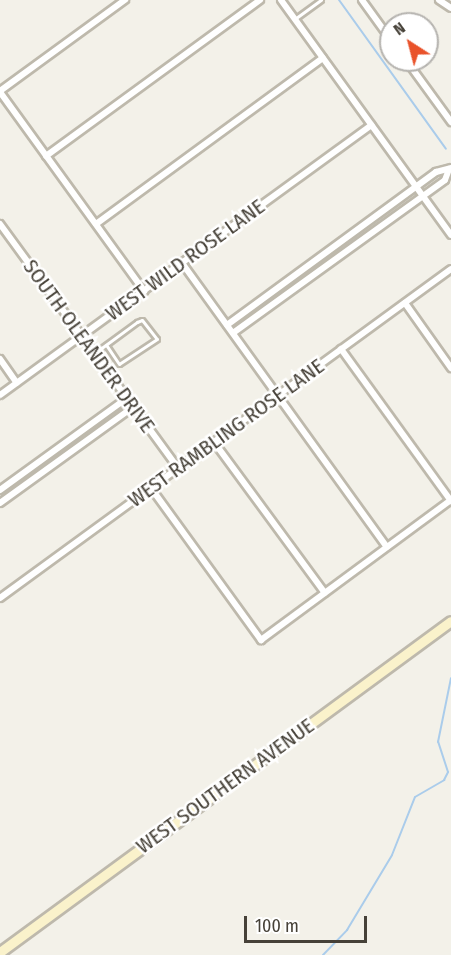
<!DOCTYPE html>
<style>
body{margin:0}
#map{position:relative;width:451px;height:955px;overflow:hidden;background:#f3f1e9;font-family:"Fira Sans Condensed",sans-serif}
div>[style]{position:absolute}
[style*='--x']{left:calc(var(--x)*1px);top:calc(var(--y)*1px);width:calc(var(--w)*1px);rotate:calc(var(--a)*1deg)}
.stream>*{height:2px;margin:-1px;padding:0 1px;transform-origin:1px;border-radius:1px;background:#aacceb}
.roads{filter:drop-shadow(2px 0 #beb9ac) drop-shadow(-2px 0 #beb9ac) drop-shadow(0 2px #beb9ac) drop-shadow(0 -2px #beb9ac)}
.service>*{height:3px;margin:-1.5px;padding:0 1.5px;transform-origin:1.5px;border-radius:1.5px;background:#fff}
.minor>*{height:6px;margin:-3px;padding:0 3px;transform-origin:3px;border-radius:3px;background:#fff}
.secondary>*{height:9px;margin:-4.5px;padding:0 4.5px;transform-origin:4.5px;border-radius:4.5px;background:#faf2cb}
span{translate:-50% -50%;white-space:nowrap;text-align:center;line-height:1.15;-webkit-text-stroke:5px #fff;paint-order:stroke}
.street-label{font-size:21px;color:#464138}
.north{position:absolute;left:379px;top:12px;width:60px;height:60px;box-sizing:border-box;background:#fff;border:2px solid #b5b3af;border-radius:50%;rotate:324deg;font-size:16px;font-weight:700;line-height:24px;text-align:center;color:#464138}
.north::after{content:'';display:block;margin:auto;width:21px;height:27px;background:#e9522a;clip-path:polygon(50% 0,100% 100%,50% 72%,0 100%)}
.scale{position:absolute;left:244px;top:916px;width:123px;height:27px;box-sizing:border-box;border:3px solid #464138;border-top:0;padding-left:8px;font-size:18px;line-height:21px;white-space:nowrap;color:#464138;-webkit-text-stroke:4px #fff;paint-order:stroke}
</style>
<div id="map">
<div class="stream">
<div style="--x:339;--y:0;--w:183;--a:54.3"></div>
<div style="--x:323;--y:955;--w:35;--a:-46"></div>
<div style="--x:347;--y:930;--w:87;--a:-59"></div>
<div style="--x:392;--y:855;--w:62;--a:-68.4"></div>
<div style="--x:415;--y:797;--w:34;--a:-30"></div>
<div style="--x:444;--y:780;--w:9;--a:-63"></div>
<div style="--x:448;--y:772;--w:32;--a:-108"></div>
<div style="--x:438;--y:742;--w:65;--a:-78.5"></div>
</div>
<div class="roads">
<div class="service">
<div style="--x:296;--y:18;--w:31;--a:-36"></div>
<div style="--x:96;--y:352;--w:51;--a:-36.2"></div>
<div style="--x:137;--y:322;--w:5;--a:-22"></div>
<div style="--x:142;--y:320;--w:24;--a:52"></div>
<div style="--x:157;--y:339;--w:45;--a:146.7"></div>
<div style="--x:119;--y:364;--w:23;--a:-124"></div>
</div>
<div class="minor">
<div style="--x:281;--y:0;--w:290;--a:54.1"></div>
<div style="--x:362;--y:0;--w:49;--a:54.1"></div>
<div style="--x:439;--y:0;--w:14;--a:34"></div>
<div style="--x:406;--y:60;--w:77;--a:54"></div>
<div style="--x:0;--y:91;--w:155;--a:-36.1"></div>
<div style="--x:0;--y:92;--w:246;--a:54.1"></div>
<div style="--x:46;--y:156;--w:265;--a:-36.1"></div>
<div style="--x:0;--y:224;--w:302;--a:53.9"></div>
<div style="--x:96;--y:224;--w:281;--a:-36.2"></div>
<div style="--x:182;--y:263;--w:350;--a:54.2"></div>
<div style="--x:405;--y:303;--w:80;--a:54.7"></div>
<div style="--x:227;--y:325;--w:259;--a:-36.2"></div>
<div style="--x:436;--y:172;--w:16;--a:-15"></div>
<div style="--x:233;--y:333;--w:261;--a:-35.8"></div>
<div style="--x:445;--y:180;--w:12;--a:-70"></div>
<div style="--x:341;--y:349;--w:188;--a:54.1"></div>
<div style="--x:0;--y:359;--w:29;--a:55"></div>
<div style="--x:0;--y:395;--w:459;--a:-36"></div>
<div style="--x:214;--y:442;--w:187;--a:53.7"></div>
<div style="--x:151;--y:488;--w:188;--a:54.1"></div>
<div style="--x:261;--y:640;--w:236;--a:-36.4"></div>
<div style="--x:0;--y:490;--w:157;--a:-35.9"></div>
<div style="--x:0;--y:503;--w:164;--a:-35.8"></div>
<div style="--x:0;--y:598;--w:558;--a:-36.11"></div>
</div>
<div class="secondary">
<div style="--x:0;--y:952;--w:559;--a:-36.28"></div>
</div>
</div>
<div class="street-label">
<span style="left:185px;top:260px;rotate:-36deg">WEST WILD ROSE LANE</span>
<span style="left:89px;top:346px;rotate:54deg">SOUTH OLEANDER DRIVE</span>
<span style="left:226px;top:433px;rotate:-36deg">WEST RAMBLING ROSE LANE</span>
<span style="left:225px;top:786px;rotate:-36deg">WEST SOUTHERN AVENUE</span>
</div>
<div class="north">N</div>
<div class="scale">100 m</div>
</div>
